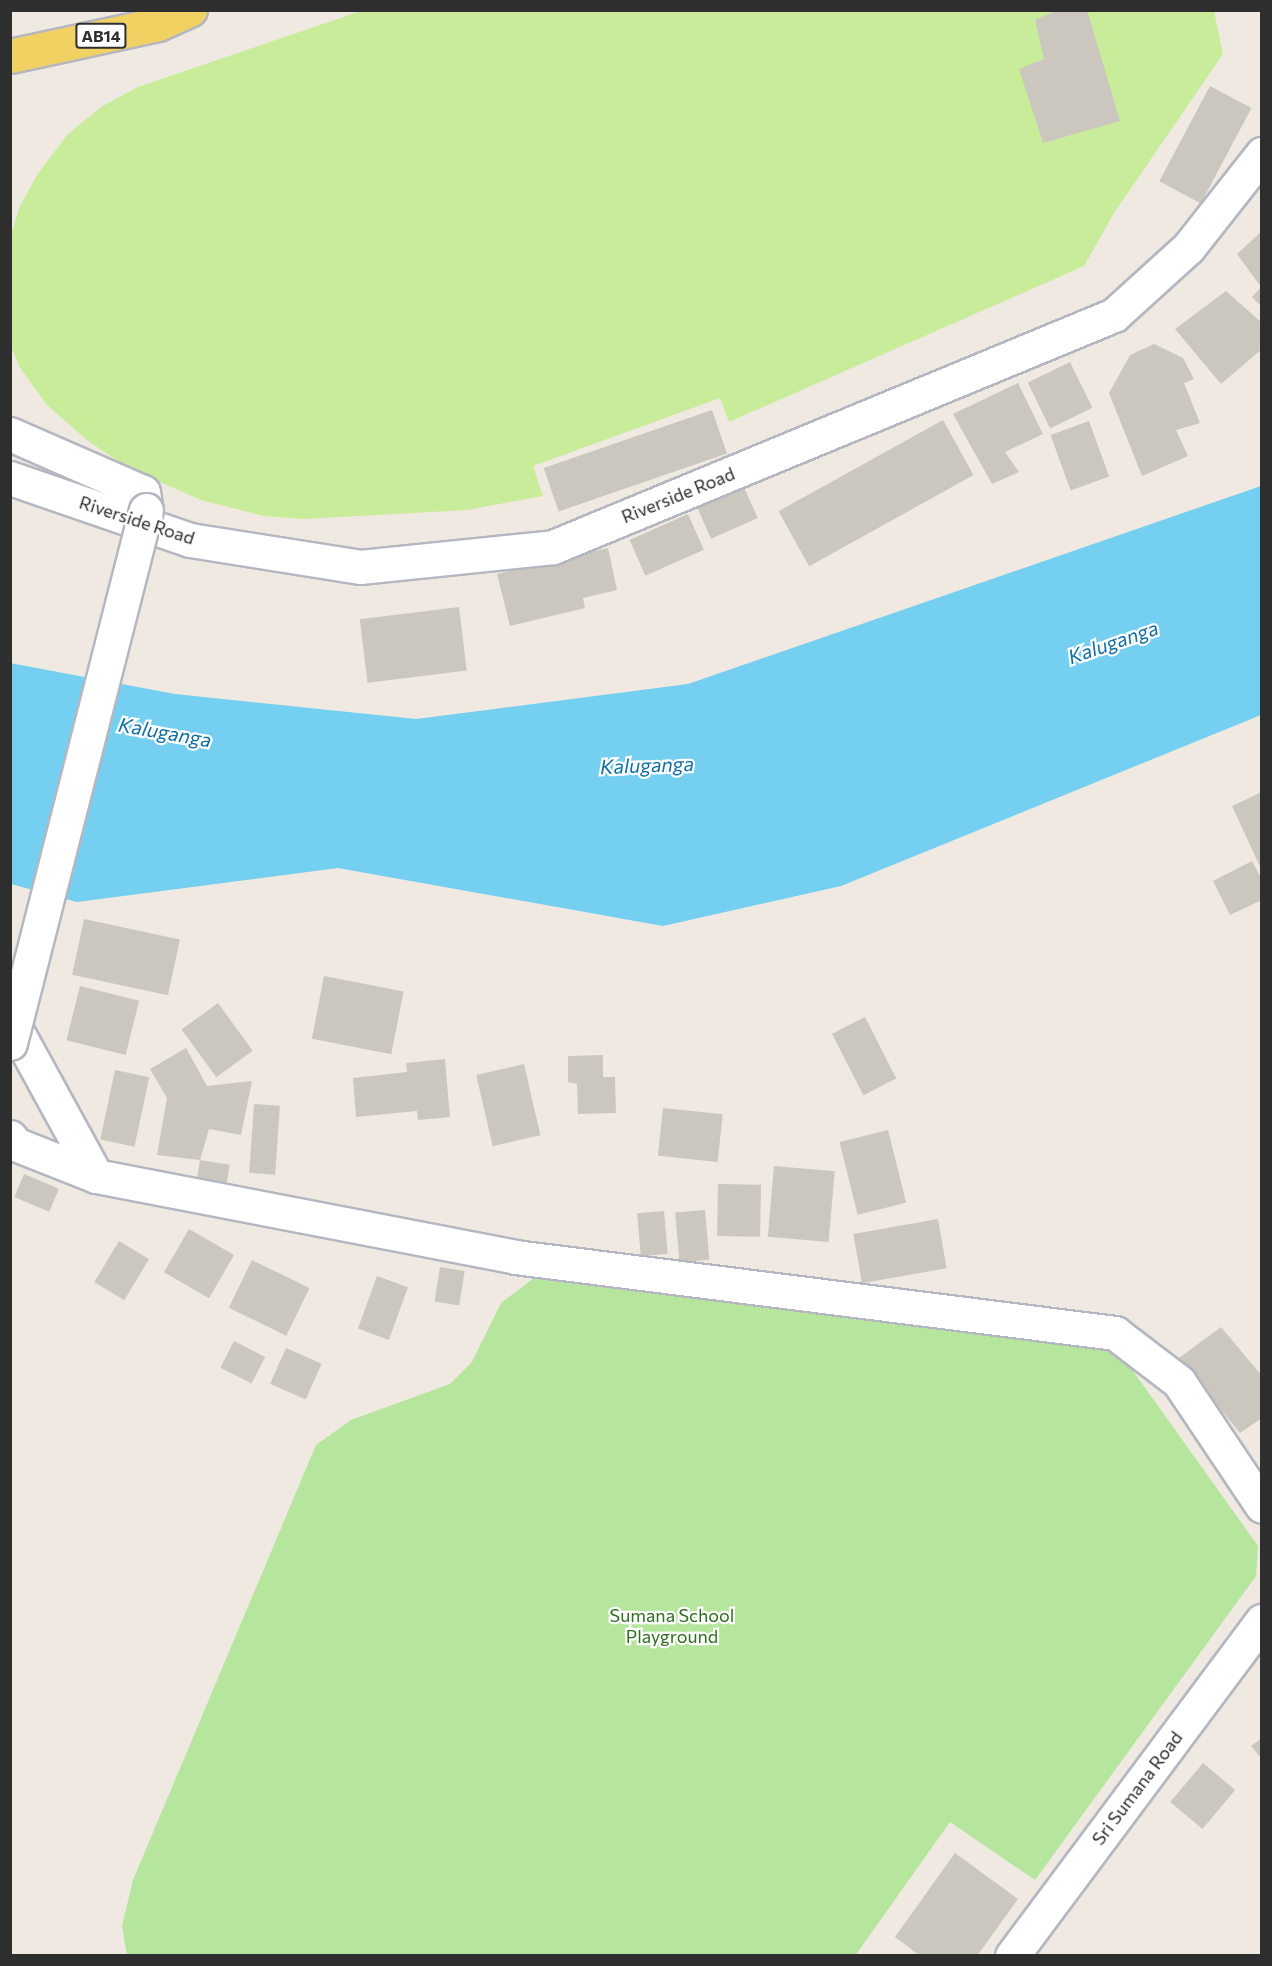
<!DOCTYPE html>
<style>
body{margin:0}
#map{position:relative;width:1272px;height:1966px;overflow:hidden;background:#efe9e1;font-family:Commissioner,sans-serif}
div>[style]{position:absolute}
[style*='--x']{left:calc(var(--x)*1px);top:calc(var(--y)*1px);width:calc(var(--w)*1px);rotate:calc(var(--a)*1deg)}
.green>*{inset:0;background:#b6e59e}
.pitch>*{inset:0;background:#c9ec9a}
.water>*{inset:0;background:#75cff0}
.building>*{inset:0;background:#cbc7bf;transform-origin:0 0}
.roads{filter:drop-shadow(2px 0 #b4b7c1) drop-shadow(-2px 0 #b4b7c1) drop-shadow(0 2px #b4b7c1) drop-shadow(0 -2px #b4b7c1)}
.minor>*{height:33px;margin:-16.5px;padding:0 16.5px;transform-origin:16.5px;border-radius:16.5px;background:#fff}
.tertiary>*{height:33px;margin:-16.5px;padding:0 16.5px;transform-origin:16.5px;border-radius:16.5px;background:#fff}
.primary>*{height:33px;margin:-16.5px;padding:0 16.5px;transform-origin:16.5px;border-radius:16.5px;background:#f2d163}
.bridges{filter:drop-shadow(2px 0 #b4b7c1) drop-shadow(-2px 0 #b4b7c1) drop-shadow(0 2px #b4b7c1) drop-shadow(0 -2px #b4b7c1)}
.minor-bridge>*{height:33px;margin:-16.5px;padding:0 16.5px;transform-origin:16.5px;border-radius:16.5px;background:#fff}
span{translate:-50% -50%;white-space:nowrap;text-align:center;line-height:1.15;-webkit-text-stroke:4.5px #fff;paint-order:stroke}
.shield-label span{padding:2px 4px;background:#fff;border:2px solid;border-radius:4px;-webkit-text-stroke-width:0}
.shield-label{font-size:16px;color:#2e2e2e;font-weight:700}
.street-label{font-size:18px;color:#2e2e2e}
.park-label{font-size:18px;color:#2c6e1b}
.water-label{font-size:20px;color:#0d6fa3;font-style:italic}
.frame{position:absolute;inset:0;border:12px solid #2e2e2e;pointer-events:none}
</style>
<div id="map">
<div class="green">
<div style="clip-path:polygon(534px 1278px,1099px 1347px,1126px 1361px,1258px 1546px,1256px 1576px,1035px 1880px,950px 1822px,857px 1953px,860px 1955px,127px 1956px,122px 1926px,133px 1880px,316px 1445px,351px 1420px,450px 1384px,472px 1362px,501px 1303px)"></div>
</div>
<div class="pitch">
<div style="clip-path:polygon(361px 11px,1214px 11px,1223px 54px,1114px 213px,1084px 266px,729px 422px,720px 398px,533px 466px,543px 496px,467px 510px,304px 519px,264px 516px,201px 500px,130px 469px,88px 441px,47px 405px,20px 368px,11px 347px,10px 238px,20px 206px,37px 175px,67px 135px,101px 107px,138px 87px)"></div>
</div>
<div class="water">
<div style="clip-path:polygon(1261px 486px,1261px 715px,841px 886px,663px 926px,338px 868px,77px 902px,11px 884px,10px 663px,175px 694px,416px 719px,688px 684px)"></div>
</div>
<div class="building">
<div style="clip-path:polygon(1058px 10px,1087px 10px,1120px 121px,1043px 143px,1019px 69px,1044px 59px,1035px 20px)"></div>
<div style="left:1210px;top:86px;width:47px;height:108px;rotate:28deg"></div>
<div style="clip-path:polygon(1262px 231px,1262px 307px,1252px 297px,1261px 287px,1237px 254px)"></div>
<div style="clip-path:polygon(1226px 291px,1262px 323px,1262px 349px,1221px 384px,1175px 329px)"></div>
<div style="clip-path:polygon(1154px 344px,1183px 358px,1194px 379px,1184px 383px,1200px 423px,1176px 430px,1188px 456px,1142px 476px,1109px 393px,1130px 355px)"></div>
<div style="left:1070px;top:362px;width:51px;height:47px;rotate:64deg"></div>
<div style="clip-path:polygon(1018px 383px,1043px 434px,1005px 452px,1019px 472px,992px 484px,953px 414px)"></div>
<div style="left:712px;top:410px;width:46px;height:178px;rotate:71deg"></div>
<div style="left:943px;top:420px;width:63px;height:188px;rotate:61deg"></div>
<div style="left:1089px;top:421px;width:59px;height:41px;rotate:70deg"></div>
<div style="left:743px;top:485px;width:36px;height:51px;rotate:66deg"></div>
<div style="left:688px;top:514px;width:39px;height:64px;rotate:66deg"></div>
<div style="clip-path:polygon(608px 548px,617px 590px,583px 598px,585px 608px,510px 626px,497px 574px)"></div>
<div style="left:459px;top:607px;width:64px;height:100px;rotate:83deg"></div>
<div style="clip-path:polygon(1262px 792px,1262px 871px,1232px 806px)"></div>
<div style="clip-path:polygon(1252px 861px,1262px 880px,1262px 900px,1230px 915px,1213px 881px)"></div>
<div style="left:84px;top:919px;width:98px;height:57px;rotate:12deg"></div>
<div style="left:324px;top:976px;width:81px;height:64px;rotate:11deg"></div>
<div style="left:80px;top:986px;width:61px;height:56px;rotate:14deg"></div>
<div style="left:218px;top:1003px;width:59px;height:45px;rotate:54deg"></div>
<div style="left:865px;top:1017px;width:69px;height:37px;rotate:63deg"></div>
<div style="clip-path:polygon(186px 1048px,207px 1086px,252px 1081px,241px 1135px,209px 1129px,200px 1160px,157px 1155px,167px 1098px,150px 1069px)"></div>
<div style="clip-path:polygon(603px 1055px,603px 1077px,615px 1077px,616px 1113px,578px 1114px,577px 1084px,568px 1082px,568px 1056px)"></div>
<div style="clip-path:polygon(445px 1059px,450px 1117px,418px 1120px,417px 1111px,356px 1117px,353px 1078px,407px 1072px,406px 1063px)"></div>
<div style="left:524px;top:1064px;width:73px;height:49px;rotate:77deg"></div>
<div style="left:115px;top:1070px;width:35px;height:71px;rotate:12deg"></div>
<div style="left:254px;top:1104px;width:26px;height:69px;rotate:4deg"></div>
<div style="left:663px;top:1108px;width:60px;height:48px;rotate:6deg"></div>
<div style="left:888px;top:1130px;width:75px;height:50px;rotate:76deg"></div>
<div style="left:200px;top:1160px;width:30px;height:25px;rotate:9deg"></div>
<div style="left:774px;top:1166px;width:61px;height:71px;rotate:5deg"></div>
<div style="left:24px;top:1174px;width:38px;height:25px;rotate:23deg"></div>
<div style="left:718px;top:1184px;width:43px;height:52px;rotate:1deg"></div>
<div style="left:705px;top:1210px;width:50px;height:30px;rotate:85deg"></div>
<div style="left:664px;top:1211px;width:43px;height:27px;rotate:85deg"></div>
<div style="left:938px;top:1219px;width:50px;height:86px;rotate:80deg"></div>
<div style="left:189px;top:1229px;width:52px;height:50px;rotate:30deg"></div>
<div style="left:119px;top:1241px;width:35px;height:48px;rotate:31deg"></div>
<div style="left:252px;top:1260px;width:64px;height:53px;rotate:26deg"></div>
<div style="left:440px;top:1267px;width:25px;height:35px;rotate:9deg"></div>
<div style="left:377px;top:1276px;width:33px;height:56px;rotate:20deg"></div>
<div style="clip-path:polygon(1221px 1327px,1262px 1376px,1262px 1418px,1240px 1433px,1179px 1358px)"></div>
<div style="left:234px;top:1341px;width:35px;height:30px;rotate:27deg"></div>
<div style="left:286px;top:1348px;width:39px;height:39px;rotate:24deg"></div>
<div style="clip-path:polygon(1262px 1738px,1262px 1759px,1251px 1746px)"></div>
<div style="left:1203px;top:1763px;width:42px;height:51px;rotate:40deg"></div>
<div style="clip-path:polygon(955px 1853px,1018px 1899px,977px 1956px,920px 1956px,895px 1937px)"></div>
</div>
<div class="roads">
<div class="minor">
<div style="--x:10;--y:434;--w:145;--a:23.6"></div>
<div style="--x:143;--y:492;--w:18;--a:81"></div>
<div style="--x:10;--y:478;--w:190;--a:19"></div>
<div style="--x:190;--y:540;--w:172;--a:9"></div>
<div style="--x:360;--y:567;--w:194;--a:-5.9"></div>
<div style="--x:553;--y:547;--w:607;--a:-22.47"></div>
<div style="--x:1114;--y:315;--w:100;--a:-42.2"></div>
<div style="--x:1188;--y:248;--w:120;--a:-51.8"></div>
<div style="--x:10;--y:1019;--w:179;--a:61.3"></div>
<div style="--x:10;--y:1137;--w:9;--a:54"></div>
<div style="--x:15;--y:1144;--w:87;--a:21.6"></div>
<div style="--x:96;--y:1176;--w:427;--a:10.9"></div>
<div style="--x:515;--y:1257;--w:605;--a:7.22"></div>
<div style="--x:1115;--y:1333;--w:81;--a:37.4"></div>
<div style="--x:1179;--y:1382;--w:149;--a:56.2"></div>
</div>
<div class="tertiary">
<div style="--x:1012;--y:1956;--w:418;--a:-53.3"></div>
</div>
<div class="primary">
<div style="--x:10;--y:56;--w:151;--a:-12.2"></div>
<div style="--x:158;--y:24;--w:35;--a:-24"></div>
</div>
</div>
<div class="bridges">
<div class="minor-bridge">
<div style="--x:10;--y:1043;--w:550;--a:-75.69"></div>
</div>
</div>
<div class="shield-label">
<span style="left:101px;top:36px">AB14</span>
</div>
<div class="street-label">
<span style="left:678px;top:495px;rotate:-22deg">Riverside Road</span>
<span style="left:137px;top:520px;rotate:18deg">Riverside Road</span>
<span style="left:1137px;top:1788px;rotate:-53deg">Sri Sumana Road</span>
</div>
<div class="park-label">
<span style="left:672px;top:1626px">Sumana School<br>Playground</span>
</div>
<div class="water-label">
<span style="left:1113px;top:642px;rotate:-19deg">Kaluganga</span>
<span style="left:165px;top:732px;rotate:10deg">Kaluganga</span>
<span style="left:647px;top:765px;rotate:-2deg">Kaluganga</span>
</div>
<div class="frame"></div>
</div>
